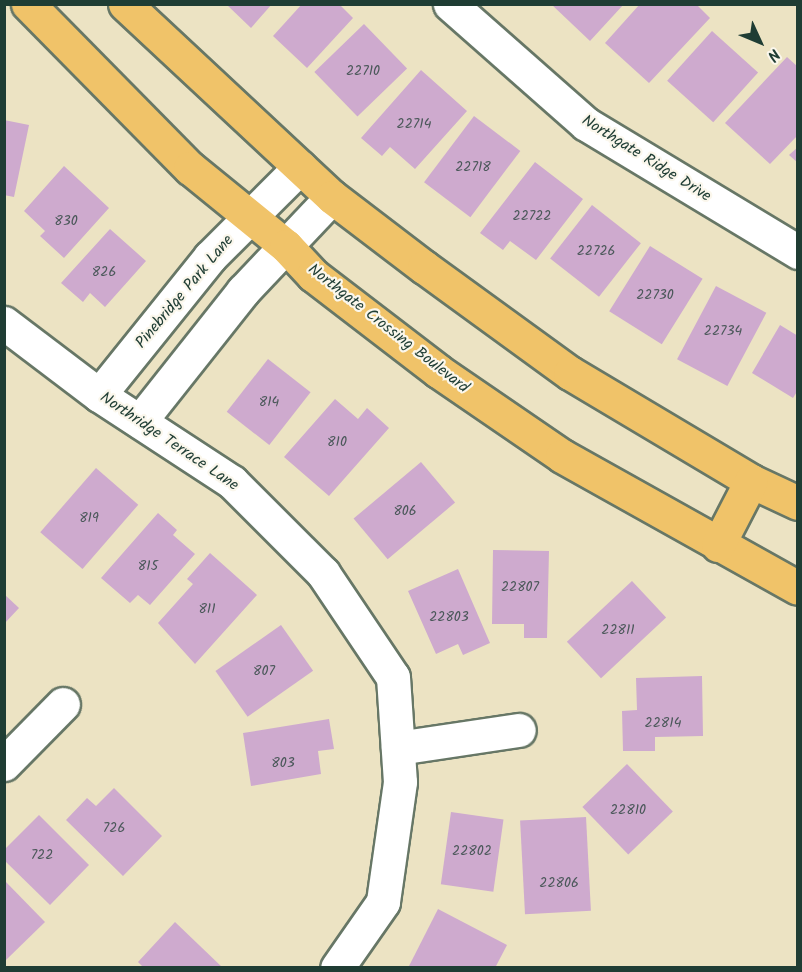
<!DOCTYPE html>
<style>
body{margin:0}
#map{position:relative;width:802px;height:972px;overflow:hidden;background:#ece3c3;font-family:Kalam,sans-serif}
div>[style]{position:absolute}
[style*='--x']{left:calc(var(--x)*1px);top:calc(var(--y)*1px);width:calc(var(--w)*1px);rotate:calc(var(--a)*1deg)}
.building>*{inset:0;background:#ceaace;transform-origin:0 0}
.roads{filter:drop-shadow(2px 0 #677766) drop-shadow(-2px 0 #677766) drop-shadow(0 2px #677766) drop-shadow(0 -2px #677766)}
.minor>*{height:33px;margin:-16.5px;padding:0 16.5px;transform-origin:16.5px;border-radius:16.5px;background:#fff}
.major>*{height:33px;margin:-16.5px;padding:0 16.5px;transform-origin:16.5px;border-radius:16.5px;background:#f0c369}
span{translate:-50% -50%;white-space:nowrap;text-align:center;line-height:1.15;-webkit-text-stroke:4.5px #fbf7ec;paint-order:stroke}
.number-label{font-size:14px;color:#4b585a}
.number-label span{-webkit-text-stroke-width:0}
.street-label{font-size:16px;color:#1f3d34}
.frame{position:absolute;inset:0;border:6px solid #1f3d34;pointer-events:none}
.north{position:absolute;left:730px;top:12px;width:60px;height:60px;-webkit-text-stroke:4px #fbf7ec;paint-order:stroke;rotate:134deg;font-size:16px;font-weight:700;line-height:24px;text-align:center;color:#1f3d34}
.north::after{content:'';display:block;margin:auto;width:21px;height:27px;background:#1f3d34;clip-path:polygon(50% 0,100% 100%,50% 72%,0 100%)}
</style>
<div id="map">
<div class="building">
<div style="clip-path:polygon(226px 4px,272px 4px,251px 28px)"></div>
<div style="clip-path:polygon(302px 4px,339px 4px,353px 18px,307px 68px,273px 36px)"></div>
<div style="clip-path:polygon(551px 4px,624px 4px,590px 41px)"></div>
<div style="clip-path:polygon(640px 4px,696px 4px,710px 18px,649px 83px,605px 43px)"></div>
<div style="left:364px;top:24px;width:62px;height:69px;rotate:46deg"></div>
<div style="left:712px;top:31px;width:62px;height:67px;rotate:42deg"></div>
<div style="clip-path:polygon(787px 57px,798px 67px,798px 135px,770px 164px,725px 123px)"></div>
<div style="clip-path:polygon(421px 70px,467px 111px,415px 169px,390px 147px,382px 156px,361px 138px)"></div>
<div style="left:474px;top:116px;width:58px;height:83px;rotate:37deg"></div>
<div style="clip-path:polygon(4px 120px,29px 125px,14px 197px,4px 195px)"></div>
<div style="clip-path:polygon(798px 147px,798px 163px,789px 155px)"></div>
<div style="clip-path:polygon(535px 162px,583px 199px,536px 260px,510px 241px,503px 250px,480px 233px)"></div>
<div style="clip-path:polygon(64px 166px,109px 208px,64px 258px,40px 236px,45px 231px,24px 211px)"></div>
<div style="left:592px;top:205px;width:62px;height:68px;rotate:38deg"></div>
<div style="clip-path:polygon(110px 229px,146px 261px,105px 307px,90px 293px,83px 302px,61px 283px)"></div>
<div style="left:650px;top:246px;width:62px;height:77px;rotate:32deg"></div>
<div style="left:716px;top:286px;width:57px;height:83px;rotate:28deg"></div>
<div style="clip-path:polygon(780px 325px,798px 336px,798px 390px,793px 398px,752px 373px)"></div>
<div style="left:268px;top:359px;width:54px;height:67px;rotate:38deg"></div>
<div style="clip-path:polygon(335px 399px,358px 419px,367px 408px,389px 428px,329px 496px,284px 457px)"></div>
<div style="left:421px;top:462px;width:53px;height:88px;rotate:50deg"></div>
<div style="left:96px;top:468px;width:56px;height:85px;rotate:41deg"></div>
<div style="clip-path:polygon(158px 513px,177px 530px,173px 535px,195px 554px,150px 605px,138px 595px,130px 603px,101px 578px)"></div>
<div style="clip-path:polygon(493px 550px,549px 551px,547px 638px,524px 638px,524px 624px,492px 624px)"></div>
<div style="clip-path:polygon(210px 553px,257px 595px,195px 664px,158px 623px,193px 584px,187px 579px)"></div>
<div style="clip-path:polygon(458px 569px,490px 643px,463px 655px,458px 644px,436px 654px,408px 591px)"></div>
<div style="left:632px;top:581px;width:50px;height:89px;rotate:47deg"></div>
<div style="clip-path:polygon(4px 594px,19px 608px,4px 624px)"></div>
<div style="left:281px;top:625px;width:56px;height:80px;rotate:55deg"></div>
<div style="clip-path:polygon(702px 676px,703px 736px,655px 737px,655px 751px,623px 751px,622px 711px,637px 710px,636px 678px)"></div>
<div style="clip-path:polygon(329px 719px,334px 749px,318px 751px,321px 774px,251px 786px,243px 733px)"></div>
<div style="left:627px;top:764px;width:66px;height:62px;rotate:46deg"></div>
<div style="clip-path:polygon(114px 788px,162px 836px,123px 876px,66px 820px,87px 798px,96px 806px)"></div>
<div style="left:451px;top:812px;width:53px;height:73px;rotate:8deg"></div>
<div style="clip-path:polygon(39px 815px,89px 865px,50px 905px,4px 860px,4px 850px)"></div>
<div style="left:586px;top:817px;width:94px;height:66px;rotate:87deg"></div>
<div style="clip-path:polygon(5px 881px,45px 922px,6px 960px,5px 959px)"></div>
<div style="clip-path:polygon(438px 909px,507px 945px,495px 968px,408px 968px)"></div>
<div style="clip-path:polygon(175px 922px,223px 968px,144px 968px,138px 962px)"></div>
</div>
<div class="roads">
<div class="minor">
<div style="--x:450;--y:4;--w:181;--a:41.4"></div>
<div style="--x:586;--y:124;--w:248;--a:31.1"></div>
<div style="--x:4;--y:323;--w:119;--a:37.2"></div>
<div style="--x:99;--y:395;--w:159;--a:33.2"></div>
<div style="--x:232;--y:482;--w:129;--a:45"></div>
<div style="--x:323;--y:573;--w:125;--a:56.1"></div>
<div style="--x:393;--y:677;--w:105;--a:86.2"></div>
<div style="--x:400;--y:782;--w:121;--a:98.1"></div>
<div style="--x:383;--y:902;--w:80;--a:124.9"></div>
<div style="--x:99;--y:395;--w:177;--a:-51.2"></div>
<div style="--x:210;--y:257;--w:127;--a:-45"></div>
<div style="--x:140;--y:421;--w:166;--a:-51.6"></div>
<div style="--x:243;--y:291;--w:129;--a:-46.6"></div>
<div style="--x:398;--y:748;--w:122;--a:-8.5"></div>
<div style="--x:4;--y:764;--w:84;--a:-45.5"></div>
</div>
<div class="major">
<div style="--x:28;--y:4;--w:231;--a:45.4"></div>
<div style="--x:190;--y:168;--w:124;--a:39.1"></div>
<div style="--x:286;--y:246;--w:40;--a:47"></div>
<div style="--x:313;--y:275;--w:158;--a:37.5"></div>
<div style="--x:438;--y:371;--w:150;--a:34.4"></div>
<div style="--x:562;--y:456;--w:270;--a:29.2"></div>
<div style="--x:125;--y:4;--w:283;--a:43"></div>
<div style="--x:332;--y:197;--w:116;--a:37.3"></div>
<div style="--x:424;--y:267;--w:180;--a:36"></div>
<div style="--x:570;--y:373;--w:211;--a:30.8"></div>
<div style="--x:751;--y:481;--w:52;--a:25.1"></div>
<div style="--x:718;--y:545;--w:72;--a:-62.7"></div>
</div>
</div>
<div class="number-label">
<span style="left:363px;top:71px">22710</span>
<span style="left:414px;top:124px">22714</span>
<span style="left:473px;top:167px">22718</span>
<span style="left:532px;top:216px">22722</span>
<span style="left:66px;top:221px">830</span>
<span style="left:596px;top:251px">22726</span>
<span style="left:104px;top:272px">826</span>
<span style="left:655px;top:295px">22730</span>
<span style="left:723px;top:331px">22734</span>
<span style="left:269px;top:402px">814</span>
<span style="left:337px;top:442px">810</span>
<span style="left:405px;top:511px">806</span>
<span style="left:89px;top:518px">819</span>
<span style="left:148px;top:566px">815</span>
<span style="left:520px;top:587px">22807</span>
<span style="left:207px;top:609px">811</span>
<span style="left:449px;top:617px">22803</span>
<span style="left:618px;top:630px">22811</span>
<span style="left:264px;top:671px">807</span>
<span style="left:663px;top:723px">22814</span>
<span style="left:283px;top:763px">803</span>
<span style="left:628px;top:810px">22810</span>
<span style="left:114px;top:828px">726</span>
<span style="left:472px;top:851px">22802</span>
<span style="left:42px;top:855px">722</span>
<span style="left:559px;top:883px">22806</span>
</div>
<div class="street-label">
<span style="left:646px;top:159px;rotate:32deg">Northgate Ridge Drive</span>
<span style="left:185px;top:292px;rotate:-50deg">Pinebridge Park Lane</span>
<span style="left:388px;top:329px;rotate:38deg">Northgate Crossing Boulevard</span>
<span style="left:169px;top:442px;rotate:34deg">Northridge Terrace Lane</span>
</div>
<div class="frame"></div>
<div class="north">N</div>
</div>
